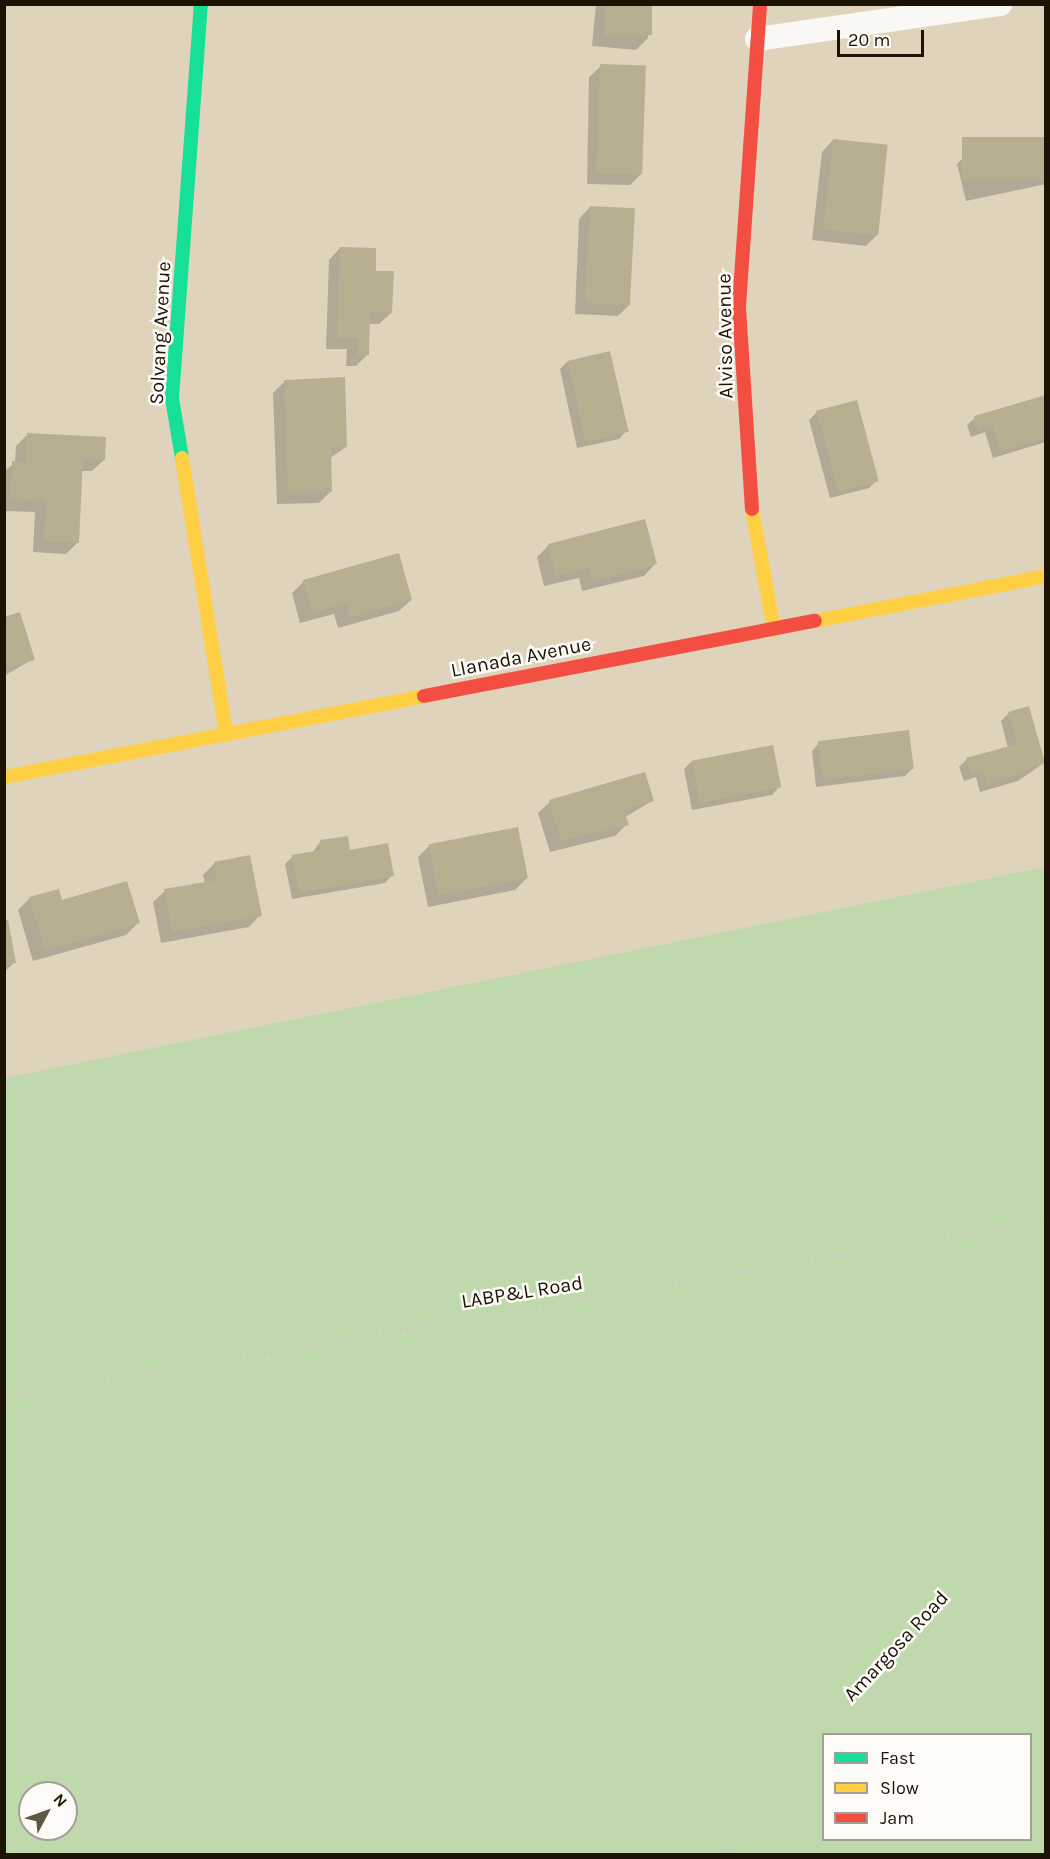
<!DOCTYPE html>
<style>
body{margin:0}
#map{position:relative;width:1050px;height:1859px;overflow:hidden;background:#dfd3bc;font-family:Karla,sans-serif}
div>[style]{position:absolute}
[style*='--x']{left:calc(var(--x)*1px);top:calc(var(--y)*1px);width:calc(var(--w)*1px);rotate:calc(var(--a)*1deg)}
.green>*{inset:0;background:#bfd9ac}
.shadow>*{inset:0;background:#0003}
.building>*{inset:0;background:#b7af90;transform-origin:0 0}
.path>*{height:4px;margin-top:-2px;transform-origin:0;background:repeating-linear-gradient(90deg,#cbc8c1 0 1.5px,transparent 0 6px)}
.street>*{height:24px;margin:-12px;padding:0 12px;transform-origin:12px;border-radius:12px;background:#faf8f5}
.fast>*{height:14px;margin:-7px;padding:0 7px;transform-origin:7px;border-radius:7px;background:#16e098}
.slow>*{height:14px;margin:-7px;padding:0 7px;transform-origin:7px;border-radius:7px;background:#ffcf43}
.jam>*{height:14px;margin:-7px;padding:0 7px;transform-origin:7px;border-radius:7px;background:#f24e42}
span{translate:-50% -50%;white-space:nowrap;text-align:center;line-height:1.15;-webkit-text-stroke:5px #fdfbf7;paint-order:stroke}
.street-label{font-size:20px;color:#1c1305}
.frame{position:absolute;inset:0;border:6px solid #1c1305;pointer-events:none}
.legend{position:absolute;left:822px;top:1733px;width:210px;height:108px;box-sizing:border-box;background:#fdfbf7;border:2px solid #a39e96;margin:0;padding:8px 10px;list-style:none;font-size:18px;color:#1c1305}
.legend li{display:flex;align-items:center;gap:12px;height:30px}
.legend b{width:30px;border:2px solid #a39e96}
.north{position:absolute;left:18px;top:1781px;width:60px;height:60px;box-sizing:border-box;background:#fdfbf7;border:2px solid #a39e96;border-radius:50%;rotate:49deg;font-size:16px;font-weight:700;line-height:24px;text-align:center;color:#1c1305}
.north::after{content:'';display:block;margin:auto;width:21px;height:27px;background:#605645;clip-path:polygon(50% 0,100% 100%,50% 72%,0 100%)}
.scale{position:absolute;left:837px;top:30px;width:87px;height:27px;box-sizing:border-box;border:3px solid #1c1305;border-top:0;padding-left:8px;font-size:18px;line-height:21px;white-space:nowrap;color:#1c1305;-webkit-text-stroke:4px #fdfbf7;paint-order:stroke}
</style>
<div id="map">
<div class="green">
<div style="clip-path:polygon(evenodd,1045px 867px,1045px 1854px,5px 1854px,5px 1078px,1045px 867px,824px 1734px,1030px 1734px,1030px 1840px,824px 1840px,824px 1734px,1045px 867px,30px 1793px,66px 1793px,66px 1829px,30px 1829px,30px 1793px)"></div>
</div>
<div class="shadow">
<div style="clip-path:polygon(596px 4px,651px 4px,648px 38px,636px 50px,592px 46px)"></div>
<div style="clip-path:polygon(601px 66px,642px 173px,630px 185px,587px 184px,589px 77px)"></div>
<div style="clip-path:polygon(1046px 138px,1046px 184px,966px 201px,957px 164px,965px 156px)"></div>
<div style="clip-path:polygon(833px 140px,877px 235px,866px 246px,812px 240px,822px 152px)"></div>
<div style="clip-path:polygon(590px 207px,630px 304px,618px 316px,575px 314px,579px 219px)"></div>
<div style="clip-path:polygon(340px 248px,374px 272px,391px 313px,379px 324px,369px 324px,368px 354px,356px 366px,346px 366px,347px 349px,326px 349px,329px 260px)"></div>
<div style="clip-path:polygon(567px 362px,626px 431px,619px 439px,577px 448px,560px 369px)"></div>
<div style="clip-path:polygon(285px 381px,346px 447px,330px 458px,331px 491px,319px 503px,277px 504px,273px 393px)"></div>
<div style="clip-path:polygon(1046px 396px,1046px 442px,993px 458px,985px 432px,971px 437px,967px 425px,975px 418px)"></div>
<div style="clip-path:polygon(817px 412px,876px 481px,869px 488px,830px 498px,809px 420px)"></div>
<div style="clip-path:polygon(28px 434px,104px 460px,92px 471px,81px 471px,78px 542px,66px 554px,33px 552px,35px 512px,4px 511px,4px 471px,15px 463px,16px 446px)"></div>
<div style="clip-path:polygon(549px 545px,655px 564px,644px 576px,582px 591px,579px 578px,544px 586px,537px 557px)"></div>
<div style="clip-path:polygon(398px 555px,411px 600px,399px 611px,338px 628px,334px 614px,300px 623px,292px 593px,303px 582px)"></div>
<div style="clip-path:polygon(4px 618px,33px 659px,4px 676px)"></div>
<div style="clip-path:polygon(1009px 713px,1044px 763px,1018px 781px,980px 792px,976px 777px,964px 781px,959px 767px,967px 759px,1008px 748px,1001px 721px)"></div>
<div style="clip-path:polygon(819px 743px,912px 769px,905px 776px,816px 787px,812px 751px)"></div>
<div style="clip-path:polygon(691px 762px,779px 787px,772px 795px,692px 810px,684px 769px)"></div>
<div style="clip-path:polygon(652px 801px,625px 817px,627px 824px,615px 836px,550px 852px,538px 813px,550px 802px)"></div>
<div style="clip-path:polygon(320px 842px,349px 852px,392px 875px,385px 883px,292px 899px,285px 864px,293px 856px,313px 852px)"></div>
<div style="clip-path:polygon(429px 846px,527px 878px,515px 890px,428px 907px,418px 857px)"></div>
<div style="clip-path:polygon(215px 863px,260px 915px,249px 927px,161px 943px,153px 902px,165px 891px,205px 884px,203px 875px)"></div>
<div style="clip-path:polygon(30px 898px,61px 902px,138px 923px,126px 935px,33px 961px,18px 910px)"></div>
<div style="clip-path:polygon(4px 923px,14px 963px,4px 972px)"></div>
</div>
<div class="building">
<div style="left:605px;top:4px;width:47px;height:31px"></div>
<div style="left:600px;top:64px;width:46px;height:109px;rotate:2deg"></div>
<div style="left:1046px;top:137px;width:42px;height:84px;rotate:90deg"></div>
<div style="left:833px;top:139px;width:55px;height:91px;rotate:6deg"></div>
<div style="left:590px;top:206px;width:45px;height:97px;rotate:3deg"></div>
<div style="clip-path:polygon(340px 247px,376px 248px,376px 271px,394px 271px,392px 313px,370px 312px,369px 355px,357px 355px,358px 338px,337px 338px)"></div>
<div style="left:610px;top:351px;width:83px;height:44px;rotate:77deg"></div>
<div style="clip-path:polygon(345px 377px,347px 447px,331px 447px,332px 492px,288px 493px,284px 380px)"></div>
<div style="clip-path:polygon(1046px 395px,1046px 438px,1001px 451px,993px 426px,978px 430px,974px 416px)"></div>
<div style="left:857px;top:400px;width:84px;height:42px;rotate:75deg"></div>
<div style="clip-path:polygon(27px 433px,106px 437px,105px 460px,83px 459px,79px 543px,44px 541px,46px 501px,10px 499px,12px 461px,26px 462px)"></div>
<div style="clip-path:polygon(645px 519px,657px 564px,593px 581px,590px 567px,556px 576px,548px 544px)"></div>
<div style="clip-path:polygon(399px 553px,412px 600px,350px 617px,346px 603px,312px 613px,303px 580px)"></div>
<div style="clip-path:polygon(20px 612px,35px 660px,4px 669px,4px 617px)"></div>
<div style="clip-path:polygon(1029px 706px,1045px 763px,988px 785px,984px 771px,971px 774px,966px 758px,1017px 744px,1008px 712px)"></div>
<div style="left:909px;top:730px;width:39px;height:92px;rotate:83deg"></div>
<div style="left:773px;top:745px;width:43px;height:83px;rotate:79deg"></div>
<div style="clip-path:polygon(645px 772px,654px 801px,624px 810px,629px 825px,561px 841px,549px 800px)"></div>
<div style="left:518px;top:827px;width:52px;height:91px;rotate:79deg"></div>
<div style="clip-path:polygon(348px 836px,350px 850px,388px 843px,394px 876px,299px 893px,292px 855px,321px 850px,320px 840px)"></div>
<div style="clip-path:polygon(250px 855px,262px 916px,172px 932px,164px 889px,217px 880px,214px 862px)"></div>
<div style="clip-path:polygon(127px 881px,140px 923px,45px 951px,29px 897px,59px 889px,62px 900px)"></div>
<div style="clip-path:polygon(8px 920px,16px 963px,4px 965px,4px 921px)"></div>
</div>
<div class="path">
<div style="--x:4;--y:1398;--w:1057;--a:-9.69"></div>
<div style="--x:835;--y:1734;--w:211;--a:-47.3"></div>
<div style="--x:978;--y:1579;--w:86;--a:-37.9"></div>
<div style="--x:725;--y:1854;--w:146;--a:-47.2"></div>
</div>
<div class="street">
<div style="--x:757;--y:39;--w:246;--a:-8.2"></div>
</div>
<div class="fast">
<div style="--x:182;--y:458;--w:61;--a:-99.5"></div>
<div style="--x:172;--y:398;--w:395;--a:-85.8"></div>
</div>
<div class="slow">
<div style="--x:182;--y:458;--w:278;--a:80.9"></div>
<div style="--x:752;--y:509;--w:123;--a:79.7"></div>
<div style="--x:815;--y:621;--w:235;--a:-11"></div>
<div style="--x:4;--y:777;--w:428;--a:-10.9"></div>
</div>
<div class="jam">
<div style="--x:752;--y:509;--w:203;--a:-93.7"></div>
<div style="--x:739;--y:306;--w:303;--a:-86"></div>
<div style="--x:424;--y:696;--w:398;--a:-10.9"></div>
</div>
<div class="street-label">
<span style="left:160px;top:333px;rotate:-87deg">Solvang Avenue</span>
<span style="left:725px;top:336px;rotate:-91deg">Alviso Avenue</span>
<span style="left:521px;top:657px;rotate:-11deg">Llanada Avenue</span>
<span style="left:522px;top:1292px;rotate:-9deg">LABP&amp;L Road</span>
<span style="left:896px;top:1646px;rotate:-47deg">Amargosa Road</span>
</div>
<div class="frame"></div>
<ul class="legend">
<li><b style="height:8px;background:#16e098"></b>Fast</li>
<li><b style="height:8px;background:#ffcf43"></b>Slow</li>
<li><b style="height:8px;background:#f24e42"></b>Jam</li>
</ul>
<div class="north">N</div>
<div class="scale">20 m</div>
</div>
